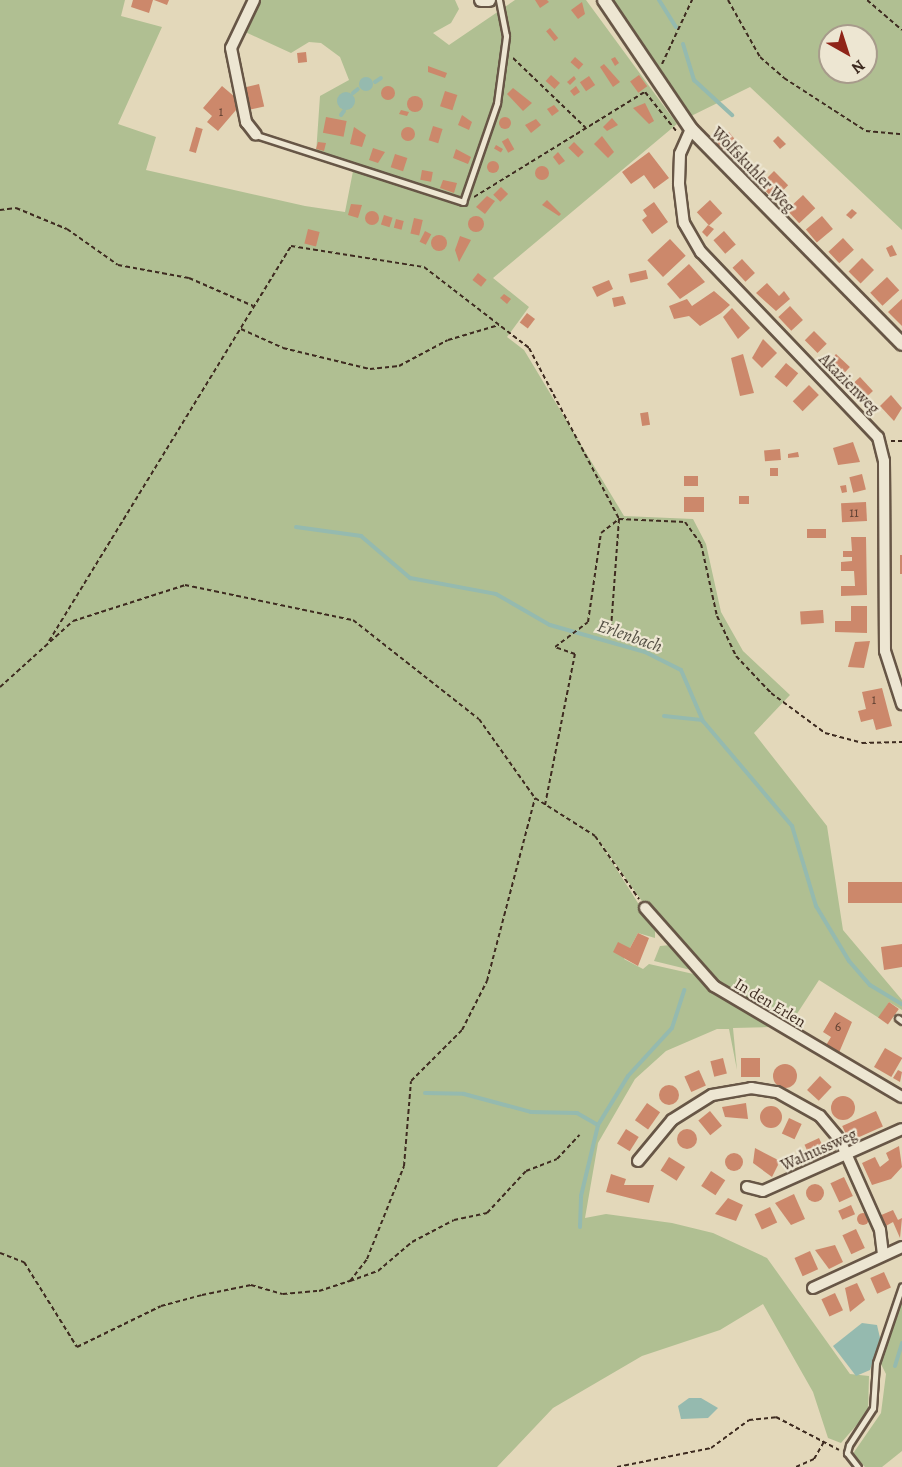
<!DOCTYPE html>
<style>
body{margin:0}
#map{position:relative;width:902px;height:1467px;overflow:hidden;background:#e3d8ba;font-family:Alegreya,serif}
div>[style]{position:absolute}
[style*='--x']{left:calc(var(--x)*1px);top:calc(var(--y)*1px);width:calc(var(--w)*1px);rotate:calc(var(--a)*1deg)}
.green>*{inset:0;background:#b0bf92}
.water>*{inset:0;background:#95baaf}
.round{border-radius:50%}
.stream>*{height:4px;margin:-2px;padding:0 2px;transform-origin:2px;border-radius:2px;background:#95baaf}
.building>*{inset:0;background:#cc886b;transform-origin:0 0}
.path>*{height:2px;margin-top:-1px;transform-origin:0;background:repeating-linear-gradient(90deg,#3e2b20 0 4.5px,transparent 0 7.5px)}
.roads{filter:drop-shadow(2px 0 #675646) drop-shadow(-2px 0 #675646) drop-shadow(0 2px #675646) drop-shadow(0 -2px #675646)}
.service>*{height:5px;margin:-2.5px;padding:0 2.5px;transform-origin:2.5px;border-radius:2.5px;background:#ede6d2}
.minor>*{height:10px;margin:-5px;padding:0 5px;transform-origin:5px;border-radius:5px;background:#ede6d2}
.tertiary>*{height:12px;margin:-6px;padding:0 6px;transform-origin:6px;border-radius:6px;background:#ede6d2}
span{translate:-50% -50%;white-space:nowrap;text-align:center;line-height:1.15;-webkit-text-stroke:4.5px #ede6d2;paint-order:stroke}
.number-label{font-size:14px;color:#624233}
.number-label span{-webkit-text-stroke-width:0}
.street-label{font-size:16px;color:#3e2b20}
.water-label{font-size:18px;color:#544f44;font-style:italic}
.north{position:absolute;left:818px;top:24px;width:60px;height:60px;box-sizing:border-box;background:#ede6d2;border:2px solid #a79b8b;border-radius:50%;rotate:141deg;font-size:16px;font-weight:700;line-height:24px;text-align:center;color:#3e2b20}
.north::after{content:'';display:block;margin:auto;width:21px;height:27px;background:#8f2418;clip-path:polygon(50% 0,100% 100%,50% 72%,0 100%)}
</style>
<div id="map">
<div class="green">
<div style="clip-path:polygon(0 0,125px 0,121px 16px,162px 27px,118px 124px,156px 137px,146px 170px,305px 206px,345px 212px,354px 166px,316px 154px,320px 96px,349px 80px,340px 57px,321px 43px,309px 42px,291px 53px,241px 30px,258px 0,455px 0,459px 9px,451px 23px,433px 33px,449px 45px,515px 0,586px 0,677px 124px,493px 278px,529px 307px,507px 337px,524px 350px,624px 516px,693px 519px,706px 544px,721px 612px,743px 651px,790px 695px,754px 733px,827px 826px,843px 930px,902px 1000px,902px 1010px,889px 1002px,879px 1018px,819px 980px,789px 1026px,721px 987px,654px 918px,597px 838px,655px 930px,655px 938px,638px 933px,624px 959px,643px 969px,649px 964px,698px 975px,711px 990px,770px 1027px,733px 1028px,737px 1070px,729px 1029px,717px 1029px,666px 1051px,635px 1079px,598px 1143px,585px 1218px,606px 1214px,672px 1223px,713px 1233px,767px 1258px,850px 1374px,869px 1376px,868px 1412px,841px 1443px,828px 1438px,813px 1392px,763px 1304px,720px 1330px,642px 1356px,553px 1408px,497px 1467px,0 1467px)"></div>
<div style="clip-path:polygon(evenodd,604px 0,902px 0,902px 230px,750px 87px,685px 119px,604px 0,830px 36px,866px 36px,866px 72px,830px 72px,830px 36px)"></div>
<div style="clip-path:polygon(671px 945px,695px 971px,654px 961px,660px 946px)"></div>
<div style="clip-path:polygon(902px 1297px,902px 1451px,882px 1467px,865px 1467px,852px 1455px,881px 1413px,886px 1374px,881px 1364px)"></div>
</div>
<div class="water">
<div class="round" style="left:359px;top:77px;width:14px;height:14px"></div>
<div class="round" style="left:337px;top:92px;width:18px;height:18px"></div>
<div style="clip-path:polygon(862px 1323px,877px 1325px,880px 1338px,870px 1370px,856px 1376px,833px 1346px)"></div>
<div style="clip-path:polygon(689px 1398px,701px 1398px,718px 1408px,708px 1418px,681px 1419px,678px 1406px)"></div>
</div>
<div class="stream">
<div style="--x:659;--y:0;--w:32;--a:58"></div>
<div style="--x:683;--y:44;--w:38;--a:73"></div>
<div style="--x:694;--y:80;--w:52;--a:42.6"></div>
<div style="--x:375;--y:82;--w:7;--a:-34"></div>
<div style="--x:353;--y:93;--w:6;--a:-39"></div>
<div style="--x:341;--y:115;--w:5;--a:-53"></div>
<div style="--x:296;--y:527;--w:66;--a:7.9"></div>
<div style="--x:361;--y:536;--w:65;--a:40.6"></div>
<div style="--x:410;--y:578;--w:87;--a:10.5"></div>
<div style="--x:496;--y:594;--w:62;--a:29.9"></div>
<div style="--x:550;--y:625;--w:99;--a:15.9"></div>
<div style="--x:645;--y:652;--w:40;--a:26.6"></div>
<div style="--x:681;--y:670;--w:56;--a:66.7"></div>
<div style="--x:703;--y:721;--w:138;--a:49.7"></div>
<div style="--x:792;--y:826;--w:84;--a:73.3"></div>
<div style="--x:816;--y:906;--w:64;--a:59"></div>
<div style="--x:849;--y:961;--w:32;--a:49"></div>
<div style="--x:870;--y:985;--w:37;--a:31"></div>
<div style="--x:664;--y:716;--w:37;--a:6"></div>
<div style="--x:425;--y:1093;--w:39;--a:1"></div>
<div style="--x:464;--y:1094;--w:69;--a:15"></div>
<div style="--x:531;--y:1112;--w:46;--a:1.2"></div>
<div style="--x:577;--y:1113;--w:24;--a:30"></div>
<div style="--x:580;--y:1227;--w:31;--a:-88"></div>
<div style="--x:581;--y:1196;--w:73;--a:-76.5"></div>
<div style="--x:598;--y:1125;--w:57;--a:-58.5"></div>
<div style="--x:628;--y:1076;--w:65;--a:-47.5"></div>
<div style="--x:672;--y:1028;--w:40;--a:-72"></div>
<div style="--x:895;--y:1366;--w:24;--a:-73"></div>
</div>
<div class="building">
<div style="clip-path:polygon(133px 0,153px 0,149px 13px,131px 7px)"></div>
<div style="clip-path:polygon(154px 0,169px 0,167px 5px)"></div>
<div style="clip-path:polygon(535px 0,547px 0,549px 2px,540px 8px)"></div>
<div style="clip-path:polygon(582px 2px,585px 14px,578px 19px,571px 10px)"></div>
<div style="left:550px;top:28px;width:13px;height:5px;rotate:51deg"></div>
<div style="left:306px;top:52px;width:10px;height:9px;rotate:84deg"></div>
<div style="left:575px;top:57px;width:11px;height:7px;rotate:41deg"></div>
<div style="clip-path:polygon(615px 57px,619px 63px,615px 66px,611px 59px)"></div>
<div style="clip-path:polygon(604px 64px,620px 82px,613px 87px,600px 67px)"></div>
<div style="clip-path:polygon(428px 66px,447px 73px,445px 78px,428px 72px)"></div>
<div style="left:551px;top:75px;width:12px;height:8px;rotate:42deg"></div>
<div style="left:639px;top:75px;width:14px;height:11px;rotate:54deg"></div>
<div style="clip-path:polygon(574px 76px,576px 79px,570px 85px,567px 82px)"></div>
<div style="left:589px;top:76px;width:11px;height:11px;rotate:56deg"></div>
<div style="left:259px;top:84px;width:23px;height:14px;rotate:77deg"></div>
<div style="clip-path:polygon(222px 86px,242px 103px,218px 131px,207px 122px,212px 116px,203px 108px)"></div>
<div style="clip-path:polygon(576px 86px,580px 92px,574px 96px,570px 91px)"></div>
<div class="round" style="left:381px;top:86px;width:14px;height:14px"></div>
<div style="clip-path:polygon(513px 88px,532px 103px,523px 111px,507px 94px)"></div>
<div style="left:445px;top:91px;width:13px;height:16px;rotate:18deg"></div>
<div class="round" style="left:407px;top:96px;width:16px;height:16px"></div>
<div style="clip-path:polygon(645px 103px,654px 121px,649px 124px,633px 108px)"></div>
<div style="clip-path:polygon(554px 105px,559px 111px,552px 116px,547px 109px)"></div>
<div style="clip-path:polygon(401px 110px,409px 112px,407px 116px,399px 114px)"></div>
<div style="clip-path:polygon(462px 115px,472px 122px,469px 130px,458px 125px)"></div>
<div class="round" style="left:499px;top:117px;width:12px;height:12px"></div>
<div style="left:326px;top:117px;width:21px;height:16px;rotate:11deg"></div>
<div style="clip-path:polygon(612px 118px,618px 125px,607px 131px,603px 127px)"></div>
<div style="clip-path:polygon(536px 119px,541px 125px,531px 133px,525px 125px)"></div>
<div style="left:433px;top:126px;width:10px;height:15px;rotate:17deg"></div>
<div class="round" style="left:401px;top:127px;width:14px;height:14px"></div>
<div style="left:196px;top:127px;width:7px;height:25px;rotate:16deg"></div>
<div style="clip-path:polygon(354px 127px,366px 135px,362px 147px,350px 144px)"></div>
<div style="left:729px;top:132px;width:14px;height:16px;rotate:51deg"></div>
<div style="clip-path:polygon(602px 136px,614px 152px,608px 158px,594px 144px)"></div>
<div style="clip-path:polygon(778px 136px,786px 144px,780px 149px,773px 141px)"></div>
<div style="left:508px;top:138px;width:13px;height:7px;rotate:61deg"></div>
<div style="clip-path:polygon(318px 142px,326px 143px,324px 151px,316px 149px)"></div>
<div style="left:574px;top:142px;width:14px;height:8px;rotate:45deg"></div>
<div style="left:496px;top:145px;width:8px;height:4px;rotate:30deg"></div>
<div style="clip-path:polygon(373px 148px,385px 152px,378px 163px,369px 160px)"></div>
<div style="clip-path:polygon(456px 149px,471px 157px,468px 164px,453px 158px)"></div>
<div style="clip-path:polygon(558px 152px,565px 161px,559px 165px,553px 157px)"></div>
<div style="clip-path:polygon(649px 152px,669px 178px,654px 189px,644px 175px,631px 184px,622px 172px)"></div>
<div style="left:395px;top:154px;width:13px;height:14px;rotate:18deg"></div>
<div class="round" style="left:487px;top:161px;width:12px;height:12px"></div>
<div class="round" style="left:535px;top:166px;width:14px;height:14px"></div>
<div style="left:422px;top:170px;width:11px;height:10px;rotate:10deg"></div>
<div style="left:774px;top:171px;width:20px;height:20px;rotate:45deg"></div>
<div style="clip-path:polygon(443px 180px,457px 183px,454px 193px,440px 188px)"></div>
<div style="left:501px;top:187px;width:10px;height:11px;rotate:45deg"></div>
<div style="left:803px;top:195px;width:18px;height:22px;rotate:47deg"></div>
<div style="clip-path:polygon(487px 196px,495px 201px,485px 214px,476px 207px)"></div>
<div style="clip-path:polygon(547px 200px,561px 214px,559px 216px,542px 205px)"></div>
<div style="left:710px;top:200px;width:18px;height:18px;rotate:47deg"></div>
<div style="clip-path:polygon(654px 202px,668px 222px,652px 234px,642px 220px,647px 216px,643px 210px)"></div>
<div style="clip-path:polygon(351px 204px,362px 205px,358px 218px,348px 215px)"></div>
<div style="clip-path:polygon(852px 209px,857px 213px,851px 219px,846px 215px)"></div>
<div class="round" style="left:365px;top:211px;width:14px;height:14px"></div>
<div style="left:384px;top:215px;width:9px;height:10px;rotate:18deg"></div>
<div style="left:822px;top:216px;width:17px;height:21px;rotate:50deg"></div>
<div class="round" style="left:468px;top:216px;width:16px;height:16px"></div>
<div style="left:414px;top:218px;width:9px;height:16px;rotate:13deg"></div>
<div style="left:396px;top:219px;width:8px;height:9px;rotate:14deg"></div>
<div style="clip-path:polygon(708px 225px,714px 229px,707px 237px,702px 232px)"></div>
<div style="left:308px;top:229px;width:12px;height:15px;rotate:14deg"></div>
<div style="left:425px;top:231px;width:7px;height:12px;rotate:27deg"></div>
<div style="left:724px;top:231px;width:18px;height:14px;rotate:49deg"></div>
<div class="round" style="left:431px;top:235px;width:16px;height:16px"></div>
<div style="clip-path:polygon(460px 236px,471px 240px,459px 262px,455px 250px)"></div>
<div style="left:843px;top:238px;width:16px;height:20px;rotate:47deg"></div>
<div style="left:670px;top:239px;width:23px;height:31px;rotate:47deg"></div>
<div style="clip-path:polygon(892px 245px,897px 255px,890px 257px,886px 248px)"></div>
<div style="left:862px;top:258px;width:17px;height:19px;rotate:45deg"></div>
<div style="left:742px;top:259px;width:19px;height:13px;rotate:47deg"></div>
<div style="clip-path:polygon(689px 264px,705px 282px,680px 299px,667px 284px)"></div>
<div style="left:646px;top:270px;width:9px;height:18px;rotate:77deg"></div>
<div style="left:478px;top:273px;width:11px;height:9px;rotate:38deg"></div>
<div style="left:887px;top:277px;width:18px;height:23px;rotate:47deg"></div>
<div style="clip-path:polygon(609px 280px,613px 289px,597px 297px,592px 287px)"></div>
<div style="clip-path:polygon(767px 283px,779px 296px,784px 291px,790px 299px,776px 311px,756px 293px)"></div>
<div style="clip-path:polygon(714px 291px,730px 305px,721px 313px,700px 326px,689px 316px,674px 319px,669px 306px,687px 299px,692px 306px)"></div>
<div style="clip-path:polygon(504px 294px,511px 299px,507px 304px,500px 298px)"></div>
<div style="clip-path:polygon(623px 296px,626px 304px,614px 307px,612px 298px)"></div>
<div style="clip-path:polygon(902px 299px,902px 326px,888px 312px)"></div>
<div style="left:790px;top:306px;width:19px;height:16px;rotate:47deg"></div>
<div style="clip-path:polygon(732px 308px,750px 328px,738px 339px,723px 317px)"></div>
<div style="left:527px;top:313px;width:10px;height:12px;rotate:37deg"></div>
<div style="left:814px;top:331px;width:18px;height:13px;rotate:45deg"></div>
<div style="clip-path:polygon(763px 339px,777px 353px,762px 368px,752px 358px)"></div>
<div style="clip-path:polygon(743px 354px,754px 393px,740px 396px,731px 358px)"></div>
<div style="left:836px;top:354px;width:19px;height:13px;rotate:43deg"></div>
<div style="left:786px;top:363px;width:16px;height:18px;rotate:40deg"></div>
<div style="left:860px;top:377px;width:19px;height:14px;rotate:47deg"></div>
<div style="left:809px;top:385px;width:14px;height:23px;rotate:45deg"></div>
<div style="clip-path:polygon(891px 395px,902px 408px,894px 421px,880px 406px)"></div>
<div style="left:648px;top:412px;width:13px;height:8px;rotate:81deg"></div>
<div style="clip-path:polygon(853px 442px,860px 462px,838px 465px,833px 448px)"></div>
<div style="left:780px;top:449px;width:11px;height:16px;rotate:85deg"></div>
<div style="clip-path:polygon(798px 452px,799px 457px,788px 458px,788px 454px)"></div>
<div style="left:778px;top:468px;width:8px;height:8px;rotate:90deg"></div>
<div style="left:862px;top:474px;width:16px;height:13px;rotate:76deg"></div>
<div style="left:698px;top:476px;width:10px;height:14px;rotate:90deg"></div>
<div style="clip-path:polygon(846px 485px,847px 492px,842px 493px,840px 486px)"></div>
<div style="left:739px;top:496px;width:10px;height:8px"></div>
<div style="left:684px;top:497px;width:20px;height:15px"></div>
<div style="left:866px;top:502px;width:19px;height:25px;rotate:87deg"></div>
<div style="left:807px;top:529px;width:19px;height:9px"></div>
<div style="clip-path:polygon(851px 537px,866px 537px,867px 595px,841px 596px,841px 586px,855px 586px,854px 571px,841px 571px,841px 562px,852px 561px,852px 557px,843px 557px,843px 551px,852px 551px)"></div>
<div style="left:900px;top:555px;width:2px;height:19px"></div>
<div style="clip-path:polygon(851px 606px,867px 606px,867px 633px,835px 632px,835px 621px,851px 621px)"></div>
<div style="left:823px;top:610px;width:13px;height:23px;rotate:86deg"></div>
<div style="clip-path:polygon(870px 641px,864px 668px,848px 667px,855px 642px)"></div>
<div style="clip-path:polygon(882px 688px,892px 726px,876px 730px,873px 719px,861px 722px,858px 711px,866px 709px,862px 692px)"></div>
<div style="left:902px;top:882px;width:21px;height:54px;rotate:90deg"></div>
<div style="clip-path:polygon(638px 933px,649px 938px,638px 966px,613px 952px,618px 942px,630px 948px)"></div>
<div style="clip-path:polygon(902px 944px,902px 967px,884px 970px,881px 947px)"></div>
<div style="left:889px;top:1002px;width:12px;height:19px;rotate:35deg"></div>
<div style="clip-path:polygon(835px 1012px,852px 1022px,838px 1055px,825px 1047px,831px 1037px,823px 1032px)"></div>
<div style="left:885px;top:1048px;width:20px;height:22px;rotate:30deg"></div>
<div style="left:723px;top:1058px;width:16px;height:13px;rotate:76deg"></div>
<div style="left:741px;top:1058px;width:19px;height:19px"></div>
<div class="round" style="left:773px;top:1064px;width:24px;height:24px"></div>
<div style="left:699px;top:1070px;width:17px;height:16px;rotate:66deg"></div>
<div style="clip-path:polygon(898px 1070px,902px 1072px,900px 1082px,893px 1078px)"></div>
<div style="left:820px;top:1076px;width:16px;height:19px;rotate:43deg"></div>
<div class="round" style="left:659px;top:1085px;width:20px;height:20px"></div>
<div class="round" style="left:831px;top:1096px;width:24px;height:24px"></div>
<div style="left:647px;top:1103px;width:16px;height:21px;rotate:35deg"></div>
<div style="clip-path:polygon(746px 1103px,748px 1119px,725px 1117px,722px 1107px)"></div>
<div class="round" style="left:760px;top:1106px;width:22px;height:22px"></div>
<div style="left:710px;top:1111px;width:19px;height:15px;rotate:51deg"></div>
<div style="left:876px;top:1111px;width:17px;height:37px;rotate:66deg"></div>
<div style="left:789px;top:1118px;width:14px;height:17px;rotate:25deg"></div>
<div style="left:626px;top:1129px;width:15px;height:17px;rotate:32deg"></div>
<div class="round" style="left:677px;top:1129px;width:20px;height:20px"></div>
<div style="left:819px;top:1138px;width:17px;height:16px;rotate:65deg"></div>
<div style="clip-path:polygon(899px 1146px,902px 1167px,891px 1179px,872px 1185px,862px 1163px,875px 1157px,880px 1167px,889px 1160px,886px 1153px)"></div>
<div style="clip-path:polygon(755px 1148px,780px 1161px,772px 1177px,753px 1163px)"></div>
<div class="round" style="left:725px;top:1153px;width:18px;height:18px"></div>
<div style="left:669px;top:1157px;width:19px;height:16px;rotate:32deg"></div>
<div style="left:711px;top:1171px;width:17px;height:18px;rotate:33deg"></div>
<div style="clip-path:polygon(611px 1174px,626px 1179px,624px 1185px,654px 1185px,649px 1203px,606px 1192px)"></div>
<div style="left:844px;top:1177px;width:21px;height:15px;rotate:65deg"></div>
<div class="round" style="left:806px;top:1184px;width:18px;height:18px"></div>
<div style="clip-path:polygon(794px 1194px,805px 1219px,791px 1225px,775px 1203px)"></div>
<div style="clip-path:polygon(728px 1198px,743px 1205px,736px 1221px,715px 1214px)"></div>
<div style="left:851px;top:1205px;width:10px;height:14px;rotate:66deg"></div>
<div style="left:770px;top:1207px;width:17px;height:17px;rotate:65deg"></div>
<div style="clip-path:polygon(893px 1210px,898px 1220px,902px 1218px,900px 1238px,893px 1222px,884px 1227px,879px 1216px)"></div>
<div class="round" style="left:857px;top:1213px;width:12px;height:12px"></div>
<div style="left:856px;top:1229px;width:21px;height:15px;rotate:65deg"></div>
<div style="clip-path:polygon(835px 1245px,843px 1262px,829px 1269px,815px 1250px)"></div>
<div style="left:810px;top:1251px;width:20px;height:17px;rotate:66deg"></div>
<div style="left:884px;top:1272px;width:17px;height:15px;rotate:66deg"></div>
<div style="clip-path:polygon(857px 1283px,865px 1300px,850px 1312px,845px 1288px)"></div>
<div style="left:835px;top:1293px;width:19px;height:15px;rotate:65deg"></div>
</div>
<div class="path">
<div style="--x:728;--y:0;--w:65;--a:60.7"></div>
<div style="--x:760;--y:57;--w:32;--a:41"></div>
<div style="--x:784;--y:78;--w:98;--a:32.9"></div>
<div style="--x:866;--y:131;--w:36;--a:5"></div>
<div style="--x:867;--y:0;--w:46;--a:40.6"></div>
<div style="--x:513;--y:58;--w:101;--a:43.8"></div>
<div style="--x:662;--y:64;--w:71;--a:-64.9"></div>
<div style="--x:474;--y:197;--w:201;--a:-31.6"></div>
<div style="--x:645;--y:92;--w:51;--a:51.3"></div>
<div style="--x:0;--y:210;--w:16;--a:-7"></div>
<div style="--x:16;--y:208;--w:55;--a:22.4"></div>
<div style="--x:67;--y:229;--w:62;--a:35.2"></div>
<div style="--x:118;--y:265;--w:72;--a:10.4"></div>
<div style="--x:189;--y:278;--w:70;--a:23.6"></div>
<div style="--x:241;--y:329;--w:46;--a:24.3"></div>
<div style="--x:283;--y:348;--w:89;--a:13.6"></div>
<div style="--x:370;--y:369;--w:29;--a:-6"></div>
<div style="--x:399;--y:366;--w:55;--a:-28"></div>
<div style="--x:448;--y:340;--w:53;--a:-16.4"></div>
<div style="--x:891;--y:441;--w:11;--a:0"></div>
<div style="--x:49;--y:641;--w:463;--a:-58.5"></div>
<div style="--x:291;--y:246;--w:135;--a:9"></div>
<div style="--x:424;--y:267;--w:133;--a:37.6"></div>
<div style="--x:529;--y:348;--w:193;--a:62.2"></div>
<div style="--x:619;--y:519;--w:109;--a:94.2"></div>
<div style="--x:0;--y:687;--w:98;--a:-42.1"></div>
<div style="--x:73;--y:621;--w:118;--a:-17.8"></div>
<div style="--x:185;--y:585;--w:172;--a:11.8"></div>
<div style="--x:353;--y:620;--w:160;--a:38.2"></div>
<div style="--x:479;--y:719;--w:97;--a:54.7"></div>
<div style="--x:535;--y:798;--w:71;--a:32.3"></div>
<div style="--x:595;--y:836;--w:77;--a:55.1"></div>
<div style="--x:545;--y:805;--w:154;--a:-78.8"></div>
<div style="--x:575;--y:654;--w:21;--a:-161"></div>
<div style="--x:555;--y:647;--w:41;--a:-37.1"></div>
<div style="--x:588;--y:622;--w:90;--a:-81.7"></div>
<div style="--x:601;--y:533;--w:23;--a:-38"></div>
<div style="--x:619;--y:519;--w:66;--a:2.6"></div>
<div style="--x:685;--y:522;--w:27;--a:54"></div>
<div style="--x:701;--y:544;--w:74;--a:77.5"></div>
<div style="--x:717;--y:616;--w:44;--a:64.6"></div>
<div style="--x:736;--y:656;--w:51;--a:46.6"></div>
<div style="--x:771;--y:693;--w:67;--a:36.5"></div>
<div style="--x:825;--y:733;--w:38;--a:15"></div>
<div style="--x:862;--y:743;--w:40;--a:-1.4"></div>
<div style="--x:0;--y:1253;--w:26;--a:21"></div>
<div style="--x:24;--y:1262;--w:100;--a:58.1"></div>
<div style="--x:77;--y:1347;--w:93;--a:-26"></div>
<div style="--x:161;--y:1306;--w:42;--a:-15"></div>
<div style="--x:202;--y:1295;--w:50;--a:-11.5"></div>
<div style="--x:251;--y:1285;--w:33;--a:16"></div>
<div style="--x:283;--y:1294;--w:36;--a:-5"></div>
<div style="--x:319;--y:1291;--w:33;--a:-18"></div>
<div style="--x:350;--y:1281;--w:28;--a:-52"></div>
<div style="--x:367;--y:1259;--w:100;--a:-68.3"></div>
<div style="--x:404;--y:1166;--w:85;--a:-85.3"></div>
<div style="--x:411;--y:1081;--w:72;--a:-45"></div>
<div style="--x:462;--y:1030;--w:55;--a:-63"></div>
<div style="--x:487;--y:981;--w:189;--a:-75.3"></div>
<div style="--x:350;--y:1281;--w:30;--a:-20"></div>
<div style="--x:378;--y:1271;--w:45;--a:-40.5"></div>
<div style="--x:412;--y:1242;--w:47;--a:-27.6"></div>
<div style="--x:454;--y:1220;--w:34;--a:-12"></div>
<div style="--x:487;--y:1213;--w:57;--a:-47.1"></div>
<div style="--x:526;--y:1171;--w:33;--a:-21"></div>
<div style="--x:557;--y:1159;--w:33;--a:-47"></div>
<div style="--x:617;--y:1467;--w:96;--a:-11.4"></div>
<div style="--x:711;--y:1448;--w:47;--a:-36.4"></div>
<div style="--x:749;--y:1420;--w:27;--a:-6"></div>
<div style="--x:776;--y:1417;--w:71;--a:27.6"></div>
<div style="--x:796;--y:1467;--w:20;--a:-24"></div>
<div style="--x:814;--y:1459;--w:20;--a:-60"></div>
</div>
<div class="roads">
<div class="service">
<div style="--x:256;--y:135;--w:218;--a:17.9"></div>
<div style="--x:463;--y:202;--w:105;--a:-71"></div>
<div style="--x:497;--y:103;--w:68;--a:-82.3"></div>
<div style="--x:506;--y:36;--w:37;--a:-101"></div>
<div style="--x:898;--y:1018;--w:5;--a:37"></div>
<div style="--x:858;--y:1467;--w:18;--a:-128"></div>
<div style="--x:847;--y:1453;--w:8;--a:-76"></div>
<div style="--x:849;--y:1445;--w:44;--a:-57"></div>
<div style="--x:873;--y:1408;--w:45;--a:-86.2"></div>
<div style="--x:876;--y:1363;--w:81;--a:-71.3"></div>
</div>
<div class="minor">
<div style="--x:254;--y:0;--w:53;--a:115.6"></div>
<div style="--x:231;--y:48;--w:76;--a:78.5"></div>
<div style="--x:246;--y:122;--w:16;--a:52"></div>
<div style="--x:691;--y:129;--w:27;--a:114"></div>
<div style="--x:680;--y:154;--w:30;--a:92"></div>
<div style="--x:679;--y:184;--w:39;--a:83"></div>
<div style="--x:684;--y:223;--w:34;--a:60"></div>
<div style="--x:701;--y:252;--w:256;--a:46.3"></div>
<div style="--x:878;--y:437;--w:25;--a:76"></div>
<div style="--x:884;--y:461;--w:190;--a:89.7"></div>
<div style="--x:885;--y:651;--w:56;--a:72.2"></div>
<div style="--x:645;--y:908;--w:104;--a:48.5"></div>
<div style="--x:714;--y:986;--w:218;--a:30.6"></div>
<div style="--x:638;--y:1161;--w:53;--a:-50.3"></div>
<div style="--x:672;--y:1120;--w:47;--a:-32"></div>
<div style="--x:712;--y:1095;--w:40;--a:-10"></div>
<div style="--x:751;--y:1088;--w:26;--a:9"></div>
<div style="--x:777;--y:1092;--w:49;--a:29.2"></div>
<div style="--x:820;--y:1116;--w:31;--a:50"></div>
<div style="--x:840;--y:1140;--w:98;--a:66"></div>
<div style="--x:880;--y:1230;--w:25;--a:83"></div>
<div style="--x:747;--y:1187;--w:16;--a:14"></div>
<div style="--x:763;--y:1191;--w:152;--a:-24"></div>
<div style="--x:813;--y:1288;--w:98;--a:-24.7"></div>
</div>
<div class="tertiary">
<div style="--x:481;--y:0;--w:8;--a:0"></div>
<div style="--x:604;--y:0;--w:156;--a:56"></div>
<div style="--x:691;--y:129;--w:301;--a:45.5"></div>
</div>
</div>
<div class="number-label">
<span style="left:221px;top:112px">1</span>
<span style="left:854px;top:513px">11</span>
<span style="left:874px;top:700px">1</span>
<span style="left:838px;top:1027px">6</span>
</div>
<div class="street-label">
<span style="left:753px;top:170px;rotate:46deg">Wolfskuhler Weg</span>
<span style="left:849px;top:384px;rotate:45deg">Akazienweg</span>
<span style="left:770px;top:1003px;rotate:31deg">In den Erlen</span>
<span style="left:819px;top:1150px;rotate:-24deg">Walnussweg</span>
</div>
<div class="water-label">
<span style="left:630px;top:636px;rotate:19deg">Erlenbach</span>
</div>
<div class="north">N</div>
</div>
